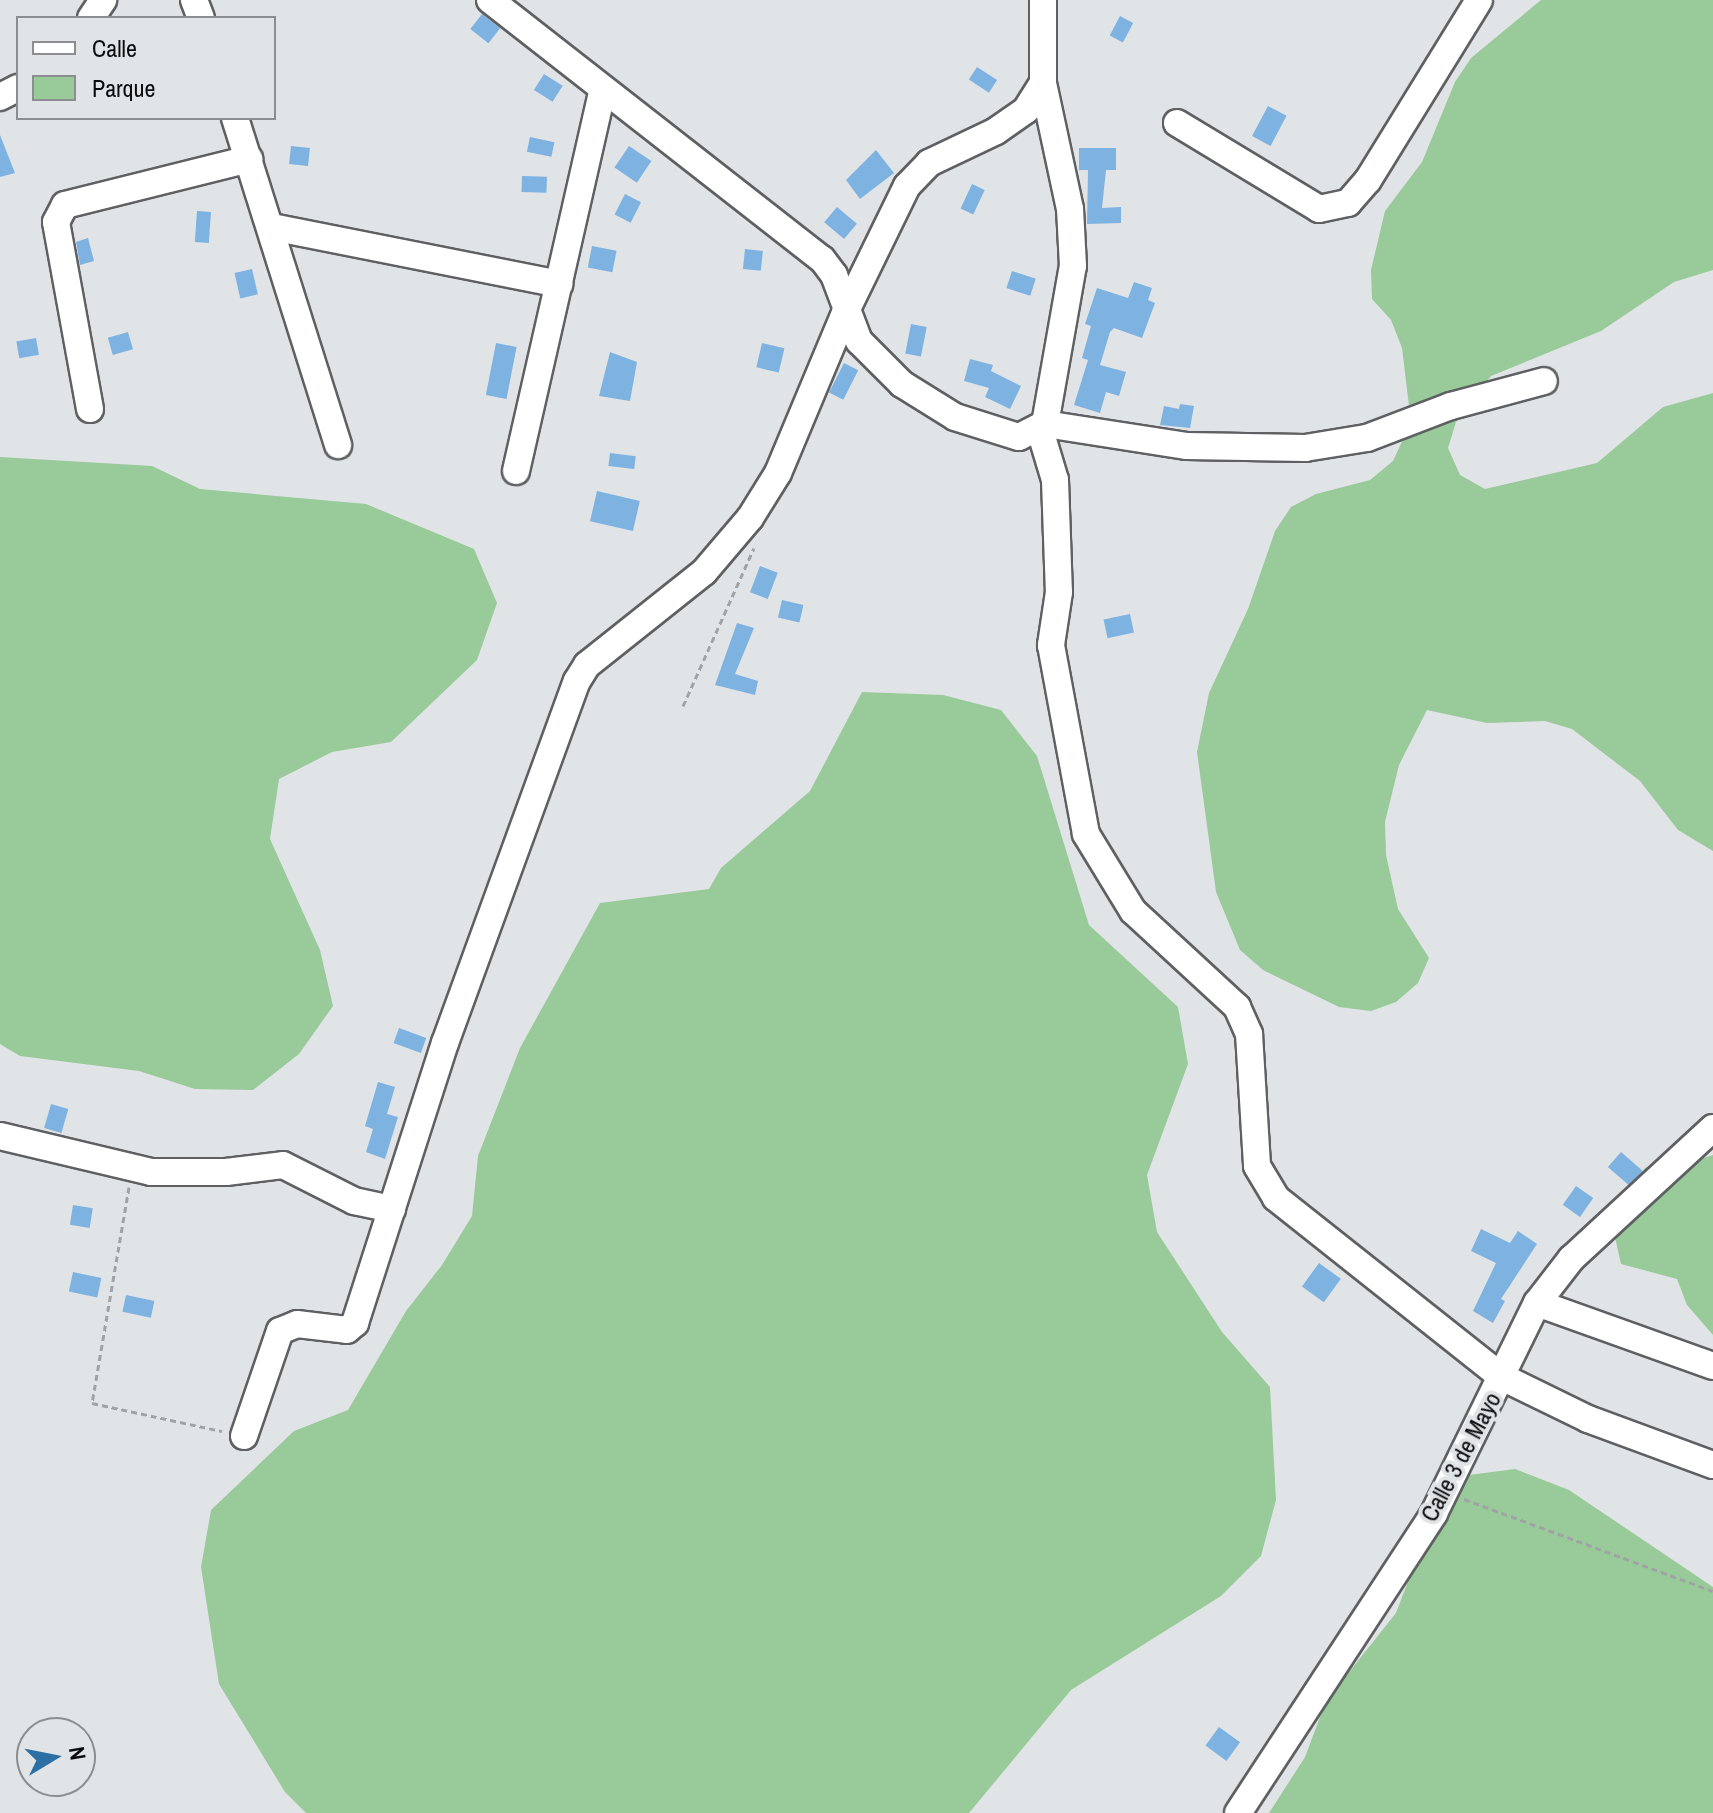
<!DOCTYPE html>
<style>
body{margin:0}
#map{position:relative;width:1713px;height:1813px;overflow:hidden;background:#e1e4e7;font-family:"Archivo Narrow",sans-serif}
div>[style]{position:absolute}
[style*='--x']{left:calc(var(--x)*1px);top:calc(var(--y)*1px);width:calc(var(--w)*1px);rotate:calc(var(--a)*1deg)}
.green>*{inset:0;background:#99ca99}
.building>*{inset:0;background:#7eb2e0;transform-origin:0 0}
.path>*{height:3px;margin-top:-1.5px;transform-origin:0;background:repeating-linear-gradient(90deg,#a0a2a5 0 6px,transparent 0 10px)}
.roads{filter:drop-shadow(2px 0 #5e6063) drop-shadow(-2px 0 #5e6063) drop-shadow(0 2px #5e6063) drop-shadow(0 -2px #5e6063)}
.minor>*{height:26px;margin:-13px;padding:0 13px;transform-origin:13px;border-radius:13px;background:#fff}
span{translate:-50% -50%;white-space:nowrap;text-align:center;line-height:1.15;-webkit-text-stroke:8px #e1e4e7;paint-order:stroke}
.street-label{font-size:24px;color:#0b0c0d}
.legend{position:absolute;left:16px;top:16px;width:260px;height:104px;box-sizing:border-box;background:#e1e4e7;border:2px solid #8b8e90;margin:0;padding:10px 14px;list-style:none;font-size:24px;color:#0b0c0d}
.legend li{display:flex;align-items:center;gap:16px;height:40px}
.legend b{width:40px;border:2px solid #8b8e90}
.north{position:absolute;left:16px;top:1717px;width:80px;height:80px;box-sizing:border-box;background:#e1e4e7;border:2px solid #8b8e90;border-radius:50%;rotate:80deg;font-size:22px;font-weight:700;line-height:32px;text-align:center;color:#0b0c0d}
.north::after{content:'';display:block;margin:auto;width:28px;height:36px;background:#2c6fa4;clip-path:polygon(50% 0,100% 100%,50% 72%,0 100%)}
</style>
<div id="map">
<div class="green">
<div style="clip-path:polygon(1541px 0,1713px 0,1713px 270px,1674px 282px,1601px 331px,1491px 376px,1456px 422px,1448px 448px,1460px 475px,1485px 489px,1597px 463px,1663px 407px,1713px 393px,1713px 851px,1678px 830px,1640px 781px,1572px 729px,1545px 721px,1487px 723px,1427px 710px,1399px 765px,1385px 822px,1386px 855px,1398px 909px,1429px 958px,1418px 983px,1396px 1002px,1371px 1011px,1339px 1007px,1263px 970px,1240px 950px,1216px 892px,1197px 752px,1209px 693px,1248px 609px,1275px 531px,1291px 507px,1316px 494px,1370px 480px,1393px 461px,1405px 435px,1409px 406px,1402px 348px,1391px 320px,1372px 299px,1371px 270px,1385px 211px,1422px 162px,1455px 82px,1471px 58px)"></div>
<div style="clip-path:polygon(0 457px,152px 466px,200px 489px,366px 504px,474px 549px,497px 603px,477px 660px,391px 742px,332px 752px,279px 779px,270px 839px,320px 950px,333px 1006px,299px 1054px,253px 1090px,195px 1089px,139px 1071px,20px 1056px,0 1044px)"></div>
<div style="clip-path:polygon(862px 692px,943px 695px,1001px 710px,1037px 756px,1089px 925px,1178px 1007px,1188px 1064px,1147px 1175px,1157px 1232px,1222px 1332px,1270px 1387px,1276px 1500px,1261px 1556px,1221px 1596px,1071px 1690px,969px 1813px,306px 1813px,285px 1792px,219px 1684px,201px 1567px,211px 1510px,294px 1431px,348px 1410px,406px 1311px,442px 1265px,472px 1216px,478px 1156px,520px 1048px,600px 903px,709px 889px,721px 868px,810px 791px)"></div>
<div style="clip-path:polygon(1713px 1155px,1713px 1335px,1687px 1305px,1677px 1279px,1621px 1264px,1615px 1237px,1617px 1210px,1645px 1168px,1669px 1156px,1697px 1160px)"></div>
<div style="clip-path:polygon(1515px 1469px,1569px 1490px,1713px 1587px,1713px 1813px,1269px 1813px,1305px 1757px,1326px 1701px,1396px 1613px,1434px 1513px,1454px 1477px)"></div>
</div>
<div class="building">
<div style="left:482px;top:14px;width:23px;height:19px;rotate:38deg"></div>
<div style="left:1120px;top:16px;width:15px;height:22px;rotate:28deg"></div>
<div style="left:977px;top:67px;width:24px;height:15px;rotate:33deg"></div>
<div style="left:544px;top:74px;width:22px;height:19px;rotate:32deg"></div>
<div style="left:1268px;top:106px;width:21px;height:34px;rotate:28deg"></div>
<div style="clip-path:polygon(0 135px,15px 173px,0 177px)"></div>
<div style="left:530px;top:137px;width:25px;height:15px;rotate:12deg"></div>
<div style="left:291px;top:146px;width:19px;height:18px;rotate:6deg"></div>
<div style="left:629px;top:146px;width:27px;height:26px;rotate:34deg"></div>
<div style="clip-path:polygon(1079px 148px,1116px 148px,1116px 170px,1106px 170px,1102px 208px,1121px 207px,1121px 223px,1087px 224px,1088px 170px,1079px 170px)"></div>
<div style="clip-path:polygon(876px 150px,894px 173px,860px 199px,846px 180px)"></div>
<div style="left:522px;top:176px;width:25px;height:16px;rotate:2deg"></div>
<div style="left:972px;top:184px;width:14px;height:27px;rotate:25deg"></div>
<div style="left:625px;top:194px;width:18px;height:23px;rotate:27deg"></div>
<div style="left:837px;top:207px;width:26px;height:20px;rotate:40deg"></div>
<div style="left:197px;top:211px;width:14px;height:31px;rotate:4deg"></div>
<div style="clip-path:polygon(88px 238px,94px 261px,80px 265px,76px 242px)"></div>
<div style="left:592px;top:246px;width:25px;height:22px;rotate:11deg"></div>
<div style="left:745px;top:249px;width:18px;height:20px;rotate:6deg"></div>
<div style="left:252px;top:269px;width:26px;height:18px;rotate:77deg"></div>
<div style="left:1012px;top:271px;width:25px;height:18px;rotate:18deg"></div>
<div style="clip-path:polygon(1134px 282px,1152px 288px,1148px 300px,1155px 303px,1142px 338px,1114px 328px,1110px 332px,1100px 365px,1126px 372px,1119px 396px,1106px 392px,1100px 413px,1074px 405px,1088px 360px,1082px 358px,1091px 326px,1085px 324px,1097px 288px,1128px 298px)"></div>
<div style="left:911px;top:324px;width:16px;height:30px;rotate:11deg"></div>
<div style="left:128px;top:332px;width:18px;height:21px;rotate:74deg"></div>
<div style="left:36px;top:338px;width:17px;height:20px;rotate:80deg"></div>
<div style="left:496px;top:343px;width:21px;height:53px;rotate:11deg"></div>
<div style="left:762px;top:343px;width:23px;height:25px;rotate:13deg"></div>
<div style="clip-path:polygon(610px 352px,637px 362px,630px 401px,599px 396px)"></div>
<div style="clip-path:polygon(970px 359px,993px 365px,991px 371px,1021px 386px,1010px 409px,985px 397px,989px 388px,964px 381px)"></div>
<div style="left:844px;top:363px;width:16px;height:33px;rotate:27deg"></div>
<div style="clip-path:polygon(1180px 404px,1194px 406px,1190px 428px,1160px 425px,1164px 406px,1179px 409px)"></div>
<div style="left:610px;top:453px;width:26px;height:13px;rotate:7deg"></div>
<div style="left:597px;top:491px;width:44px;height:31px;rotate:13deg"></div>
<div style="left:760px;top:566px;width:19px;height:28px;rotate:21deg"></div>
<div style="left:782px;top:600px;width:22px;height:18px;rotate:13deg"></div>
<div style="left:1130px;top:614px;width:19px;height:27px;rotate:78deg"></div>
<div style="clip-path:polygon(737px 623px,754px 628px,735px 674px,758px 681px,755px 695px,715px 685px)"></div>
<div style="left:399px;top:1028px;width:29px;height:16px;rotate:20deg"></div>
<div style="clip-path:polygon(378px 1082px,395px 1087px,387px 1114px,398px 1117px,385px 1159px,366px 1152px,373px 1129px,365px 1126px)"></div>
<div style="left:51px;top:1104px;width:18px;height:25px;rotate:16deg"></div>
<div style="left:1621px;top:1152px;width:29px;height:20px;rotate:41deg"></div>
<div style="left:1576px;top:1186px;width:21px;height:23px;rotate:35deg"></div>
<div style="left:73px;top:1205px;width:20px;height:20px;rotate:9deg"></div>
<div style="clip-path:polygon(1481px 1229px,1510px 1243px,1518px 1231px,1537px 1244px,1501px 1299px,1505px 1301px,1493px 1323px,1473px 1311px,1496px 1263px,1471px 1251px)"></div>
<div style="left:1319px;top:1263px;width:27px;height:29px;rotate:36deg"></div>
<div style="left:73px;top:1272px;width:29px;height:20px;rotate:12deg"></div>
<div style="left:126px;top:1295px;width:29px;height:17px;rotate:12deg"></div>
<div style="left:1219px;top:1727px;width:26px;height:23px;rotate:36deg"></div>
</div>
<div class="path">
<div style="--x:683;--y:706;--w:173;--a:-65.8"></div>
<div style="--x:129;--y:1187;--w:219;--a:99.7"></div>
<div style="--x:92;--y:1403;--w:133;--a:12.2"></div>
<div style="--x:1464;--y:1499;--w:265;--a:20.3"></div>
</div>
<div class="roads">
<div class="minor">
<div style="--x:194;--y:0;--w:19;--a:69"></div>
<div style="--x:490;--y:0;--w:421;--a:38"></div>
<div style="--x:822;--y:259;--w:20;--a:53"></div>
<div style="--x:834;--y:275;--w:71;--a:69.3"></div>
<div style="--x:859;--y:341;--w:61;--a:45"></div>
<div style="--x:902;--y:384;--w:62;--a:31.9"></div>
<div style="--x:955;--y:417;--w:67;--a:17.4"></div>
<div style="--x:1019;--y:437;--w:29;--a:-27"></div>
<div style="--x:1045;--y:424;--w:160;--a:-80"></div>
<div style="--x:1073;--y:266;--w:57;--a:-93"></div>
<div style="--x:1070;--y:209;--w:129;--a:-102.1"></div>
<div style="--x:1043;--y:83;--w:83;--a:-90"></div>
<div style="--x:91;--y:18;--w:22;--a:-56"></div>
<div style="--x:0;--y:97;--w:20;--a:-27"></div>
<div style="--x:235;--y:118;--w:343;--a:72.5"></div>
<div style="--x:1177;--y:123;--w:166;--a:31.2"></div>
<div style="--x:1319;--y:209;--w:30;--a:-12"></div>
<div style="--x:1348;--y:203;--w:30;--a:-49"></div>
<div style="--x:1368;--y:180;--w:211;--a:-58.3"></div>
<div style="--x:272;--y:227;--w:293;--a:11.2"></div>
<div style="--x:90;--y:409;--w:190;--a:-100.3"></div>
<div style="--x:56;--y:222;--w:19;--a:-62"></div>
<div style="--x:65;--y:205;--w:190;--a:-14"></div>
<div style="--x:1045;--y:424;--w:144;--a:8.8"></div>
<div style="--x:1187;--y:446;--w:118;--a:1"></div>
<div style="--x:1305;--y:448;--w:63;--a:-9.2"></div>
<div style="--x:1367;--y:438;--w:90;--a:-20.9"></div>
<div style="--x:1451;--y:406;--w:96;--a:-15"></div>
<div style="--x:1040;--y:430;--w:52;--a:73.3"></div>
<div style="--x:1055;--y:480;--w:112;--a:88"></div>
<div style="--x:1059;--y:592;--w:54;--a:98.6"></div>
<div style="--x:1051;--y:645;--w:192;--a:79.5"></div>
<div style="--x:1086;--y:834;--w:90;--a:58.6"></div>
<div style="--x:1133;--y:911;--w:142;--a:42.7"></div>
<div style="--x:1237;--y:1007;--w:30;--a:66"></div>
<div style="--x:1249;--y:1034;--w:132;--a:86.5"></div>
<div style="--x:1257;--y:1166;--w:37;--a:59"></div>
<div style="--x:1276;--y:1198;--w:288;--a:38.4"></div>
<div style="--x:1502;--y:1377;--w:96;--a:26"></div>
<div style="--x:1588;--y:1419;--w:133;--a:20.2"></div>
<div style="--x:516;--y:471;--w:390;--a:-77.2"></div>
<div style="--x:0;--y:1136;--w:155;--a:13.4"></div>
<div style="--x:151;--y:1172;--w:75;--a:0"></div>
<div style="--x:226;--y:1172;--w:57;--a:-7"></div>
<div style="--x:283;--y:1165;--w:80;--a:26.9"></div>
<div style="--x:354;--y:1201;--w:39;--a:12"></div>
<div style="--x:1537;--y:1303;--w:187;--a:19.7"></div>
<div style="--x:244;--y:1436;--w:111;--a:-71.1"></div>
<div style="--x:280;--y:1331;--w:18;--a:-22"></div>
<div style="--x:297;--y:1324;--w:50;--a:6.8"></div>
<div style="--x:347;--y:1330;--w:11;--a:-41"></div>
<div style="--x:355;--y:1323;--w:294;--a:-72.2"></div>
<div style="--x:445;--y:1043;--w:385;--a:-70"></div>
<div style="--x:577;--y:681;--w:19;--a:-58"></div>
<div style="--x:587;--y:665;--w:149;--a:-38.5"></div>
<div style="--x:704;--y:572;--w:71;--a:-49.6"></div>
<div style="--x:750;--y:518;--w:53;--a:-58.1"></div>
<div style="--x:778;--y:473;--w:173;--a:-67.3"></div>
<div style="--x:845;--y:313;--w:141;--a:-64"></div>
<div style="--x:907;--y:186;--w:32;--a:-46"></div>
<div style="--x:929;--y:163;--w:74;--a:-25.5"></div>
<div style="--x:996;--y:131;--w:37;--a:-35"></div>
<div style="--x:1026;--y:110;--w:32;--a:-58"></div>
<div style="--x:1238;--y:1813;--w:358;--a:-56.8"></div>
<div style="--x:1434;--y:1513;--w:234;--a:-63.9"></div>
<div style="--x:1537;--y:1303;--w:56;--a:-52.3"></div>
<div style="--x:1571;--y:1259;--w:193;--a:-42.7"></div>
</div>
</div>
<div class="street-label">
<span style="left:1461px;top:1457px;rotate:-62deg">Calle 3 de Mayo</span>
</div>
<ul class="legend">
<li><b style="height:10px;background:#fff"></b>Calle</li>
<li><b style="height:22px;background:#99ca99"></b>Parque</li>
</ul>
<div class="north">N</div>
</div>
